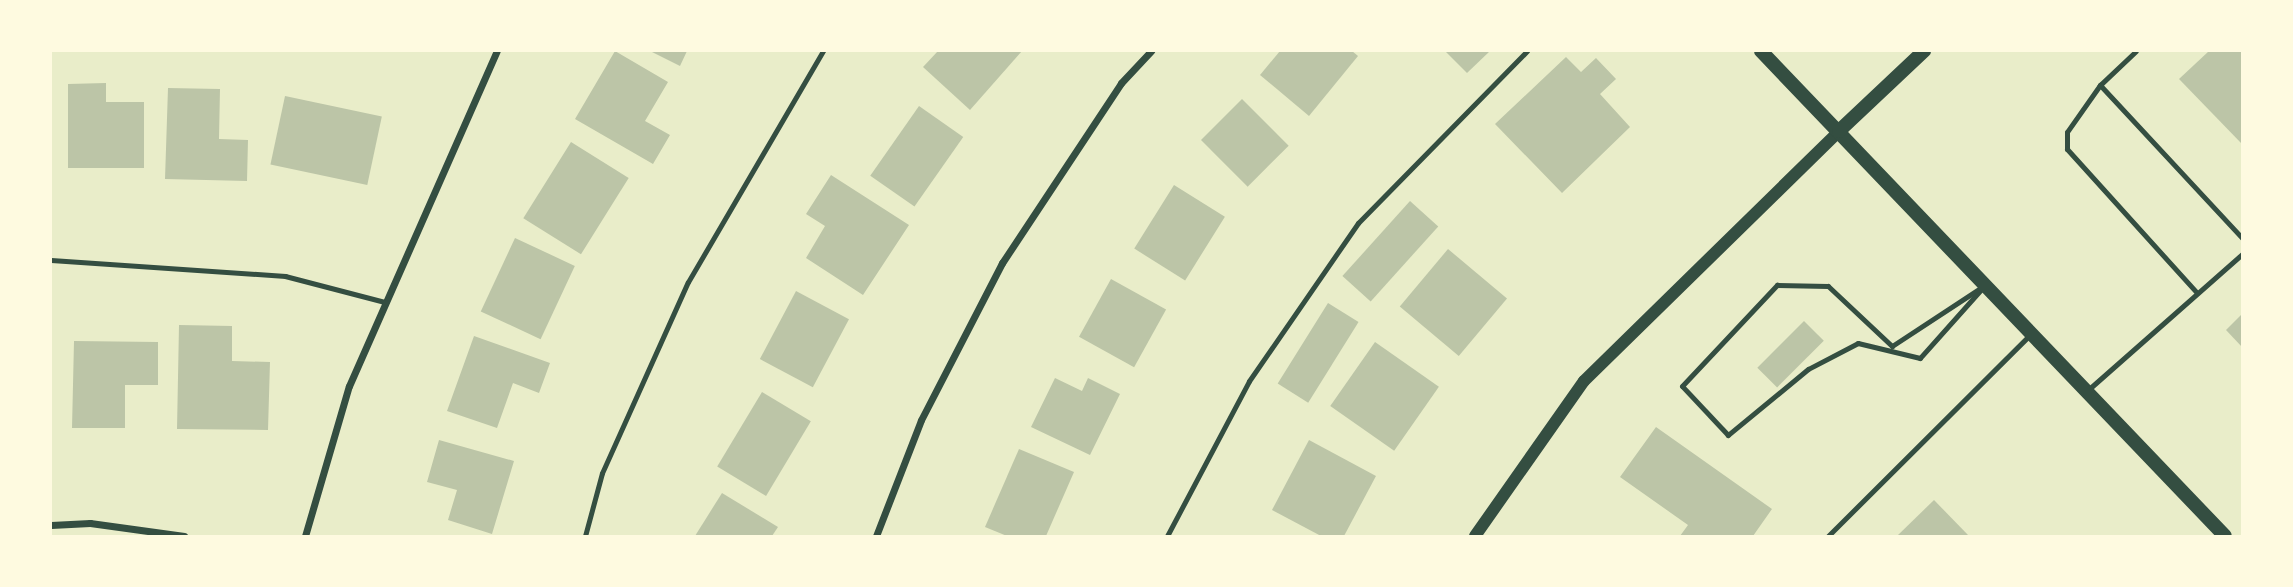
<!DOCTYPE html>
<style>
body{margin:0}
#map{position:relative;width:2293px;height:587px;overflow:hidden;background:#e9edc9;font-family:Lato,sans-serif}
div>[style]{position:absolute}
[style*='--x']{left:calc(var(--x)*1px);top:calc(var(--y)*1px);width:calc(var(--w)*1px);rotate:calc(var(--a)*1deg)}
.building>*{inset:0;background:#bcc5a7;transform-origin:0 0}
.service>*{height:5px;margin:-2.5px;padding:0 2.5px;transform-origin:2.5px;border-radius:2.5px;background:#344e41}
.minor>*{height:7px;margin:-3.5px;padding:0 3.5px;transform-origin:3.5px;border-radius:3.5px;background:#344e41}
.tertiary>*{height:12px;margin:-6px;padding:0 6px;transform-origin:6px;border-radius:6px;background:#344e41}
.secondary>*{height:14px;margin:-7px;padding:0 7px;transform-origin:7px;border-radius:7px;background:#344e41}
span{translate:-50% -50%;white-space:nowrap;text-align:center;line-height:1.15;-webkit-text-stroke:5px #fefae0;paint-order:stroke}
.frame{position:absolute;inset:0;border:52px solid #fefae0;pointer-events:none}
</style>
<div id="map">
<div class="building">
<div style="clip-path:polygon(615px 51px,668px 82px,645px 121px,670px 135px,653px 164px,575px 119px)"></div>
<div style="clip-path:polygon(650px 51px,687px 51px,680px 66px)"></div>
<div style="clip-path:polygon(938px 51px,1022px 51px,970px 110px,923px 67px)"></div>
<div style="clip-path:polygon(1280px 51px,1352px 51px,1358px 56px,1309px 116px,1260px 75px)"></div>
<div style="clip-path:polygon(1445px 51px,1490px 51px,1467px 73px)"></div>
<div style="clip-path:polygon(2209px 51px,2242px 51px,2242px 144px,2179px 79px)"></div>
<div style="clip-path:polygon(1566px 57px,1581px 72px,1596px 58px,1616px 79px,1600px 94px,1630px 127px,1562px 193px,1495px 124px)"></div>
<div style="clip-path:polygon(106px 83px,106px 102px,144px 102px,144px 168px,68px 168px,68px 84px)"></div>
<div style="clip-path:polygon(168px 88px,220px 89px,219px 139px,248px 140px,247px 181px,165px 179px)"></div>
<div style="left:285px;top:96px;width:99px;height:70px;rotate:12deg"></div>
<div style="left:1242px;top:99px;width:66px;height:58px;rotate:45deg"></div>
<div style="left:919px;top:106px;width:54px;height:85px;rotate:35deg"></div>
<div style="left:571px;top:142px;width:68px;height:90px;rotate:32deg"></div>
<div style="clip-path:polygon(831px 175px,909px 225px,863px 295px,806px 258px,825px 226px,806px 214px)"></div>
<div style="left:1174px;top:185px;width:60px;height:75px;rotate:32deg"></div>
<div style="left:1410px;top:201px;width:38px;height:101px;rotate:42deg"></div>
<div style="left:515px;top:238px;width:66px;height:81px;rotate:25deg"></div>
<div style="left:1448px;top:249px;width:77px;height:75px;rotate:40deg"></div>
<div style="left:1111px;top:279px;width:63px;height:66px;rotate:29deg"></div>
<div style="left:796px;top:291px;width:60px;height:77px;rotate:28deg"></div>
<div style="left:1328px;top:303px;width:36px;height:95px;rotate:32deg"></div>
<div style="clip-path:polygon(2242px 314px,2242px 347px,2226px 330px)"></div>
<div style="left:1804px;top:321px;width:28px;height:66px;rotate:45deg"></div>
<div style="clip-path:polygon(179px 325px,232px 326px,232px 361px,270px 362px,268px 430px,177px 429px)"></div>
<div style="clip-path:polygon(474px 336px,550px 363px,539px 393px,513px 383px,497px 428px,447px 411px)"></div>
<div style="clip-path:polygon(74px 341px,158px 342px,158px 385px,125px 385px,125px 428px,72px 428px)"></div>
<div style="left:1375px;top:342px;width:78px;height:78px;rotate:35deg"></div>
<div style="clip-path:polygon(1055px 378px,1082px 391px,1088px 378px,1120px 394px,1090px 455px,1031px 427px)"></div>
<div style="left:762px;top:392px;width:57px;height:87px;rotate:31deg"></div>
<div style="clip-path:polygon(1656px 427px,1772px 509px,1753px 536px,1680px 536px,1688px 525px,1620px 477px)"></div>
<div style="clip-path:polygon(439px 440px,514px 461px,492px 534px,448px 520px,457px 490px,427px 482px)"></div>
<div style="clip-path:polygon(1309px 440px,1376px 476px,1344px 536px,1321px 536px,1272px 510px)"></div>
<div style="clip-path:polygon(1019px 449px,1074px 472px,1046px 536px,1007px 536px,985px 527px)"></div>
<div style="clip-path:polygon(722px 493px,778px 527px,772px 536px,695px 536px)"></div>
<div style="clip-path:polygon(1934px 500px,1969px 536px,1897px 536px)"></div>
</div>
<div class="service">
<div style="--x:2136;--y:51;--w:50;--a:136.6"></div>
<div style="--x:2100;--y:85;--w:209;--a:47.1"></div>
<div style="--x:2100;--y:85;--w:57;--a:125.1"></div>
<div style="--x:2067;--y:132;--w:17;--a:90"></div>
<div style="--x:2067;--y:149;--w:194;--a:47.9"></div>
<div style="--x:51;--y:260;--w:235;--a:3.9"></div>
<div style="--x:285;--y:276;--w:103;--a:14.6"></div>
<div style="--x:1777;--y:285;--w:51;--a:1.1"></div>
<div style="--x:1828;--y:286;--w:88;--a:43.2"></div>
<div style="--x:1892;--y:346;--w:111;--a:-33.3"></div>
<div style="--x:1985;--y:285;--w:98;--a:131.7"></div>
<div style="--x:1920;--y:358;--w:64;--a:-166.4"></div>
<div style="--x:1858;--y:343;--w:56;--a:152.5"></div>
<div style="--x:1808;--y:369;--w:104;--a:140.5"></div>
<div style="--x:1728;--y:435;--w:67;--a:-133.2"></div>
<div style="--x:1682;--y:386;--w:139;--a:-46.8"></div>
<div style="--x:2089;--y:389;--w:204;--a:-41.4"></div>
<div style="--x:585;--y:536;--w:65;--a:-74.9"></div>
<div style="--x:602;--y:473;--w:209;--a:-65.8"></div>
<div style="--x:688;--y:282;--w:268;--a:-59.7"></div>
<div style="--x:1167;--y:536;--w:175;--a:-62.1"></div>
<div style="--x:1249;--y:381;--w:192;--a:-55.4"></div>
<div style="--x:1358;--y:223;--w:241;--a:-45.5"></div>
<div style="--x:1828;--y:536;--w:286;--a:-44.9"></div>
</div>
<div class="minor">
<div style="--x:51;--y:525;--w:39;--a:-3"></div>
<div style="--x:90;--y:523;--w:95;--a:7.9"></div>
<div style="--x:305;--y:536;--w:156;--a:-73.7"></div>
<div style="--x:349;--y:386;--w:366;--a:-66.2"></div>
<div style="--x:876;--y:536;--w:124;--a:-68.8"></div>
<div style="--x:921;--y:420;--w:177;--a:-62.7"></div>
<div style="--x:1002;--y:263;--w:216;--a:-56.5"></div>
<div style="--x:1121;--y:83;--w:44;--a:-46.8"></div>
</div>
<div class="tertiary">
<div style="--x:1475;--y:536;--w:189;--a:-54.9"></div>
<div style="--x:1584;--y:381;--w:357;--a:-44.4"></div>
</div>
<div class="secondary">
<div style="--x:1761;--y:51;--w:671;--a:46.27"></div>
<div style="--x:1839;--y:131;--w:117;--a:-43.3"></div>
</div>
<div class="frame"></div>
</div>
